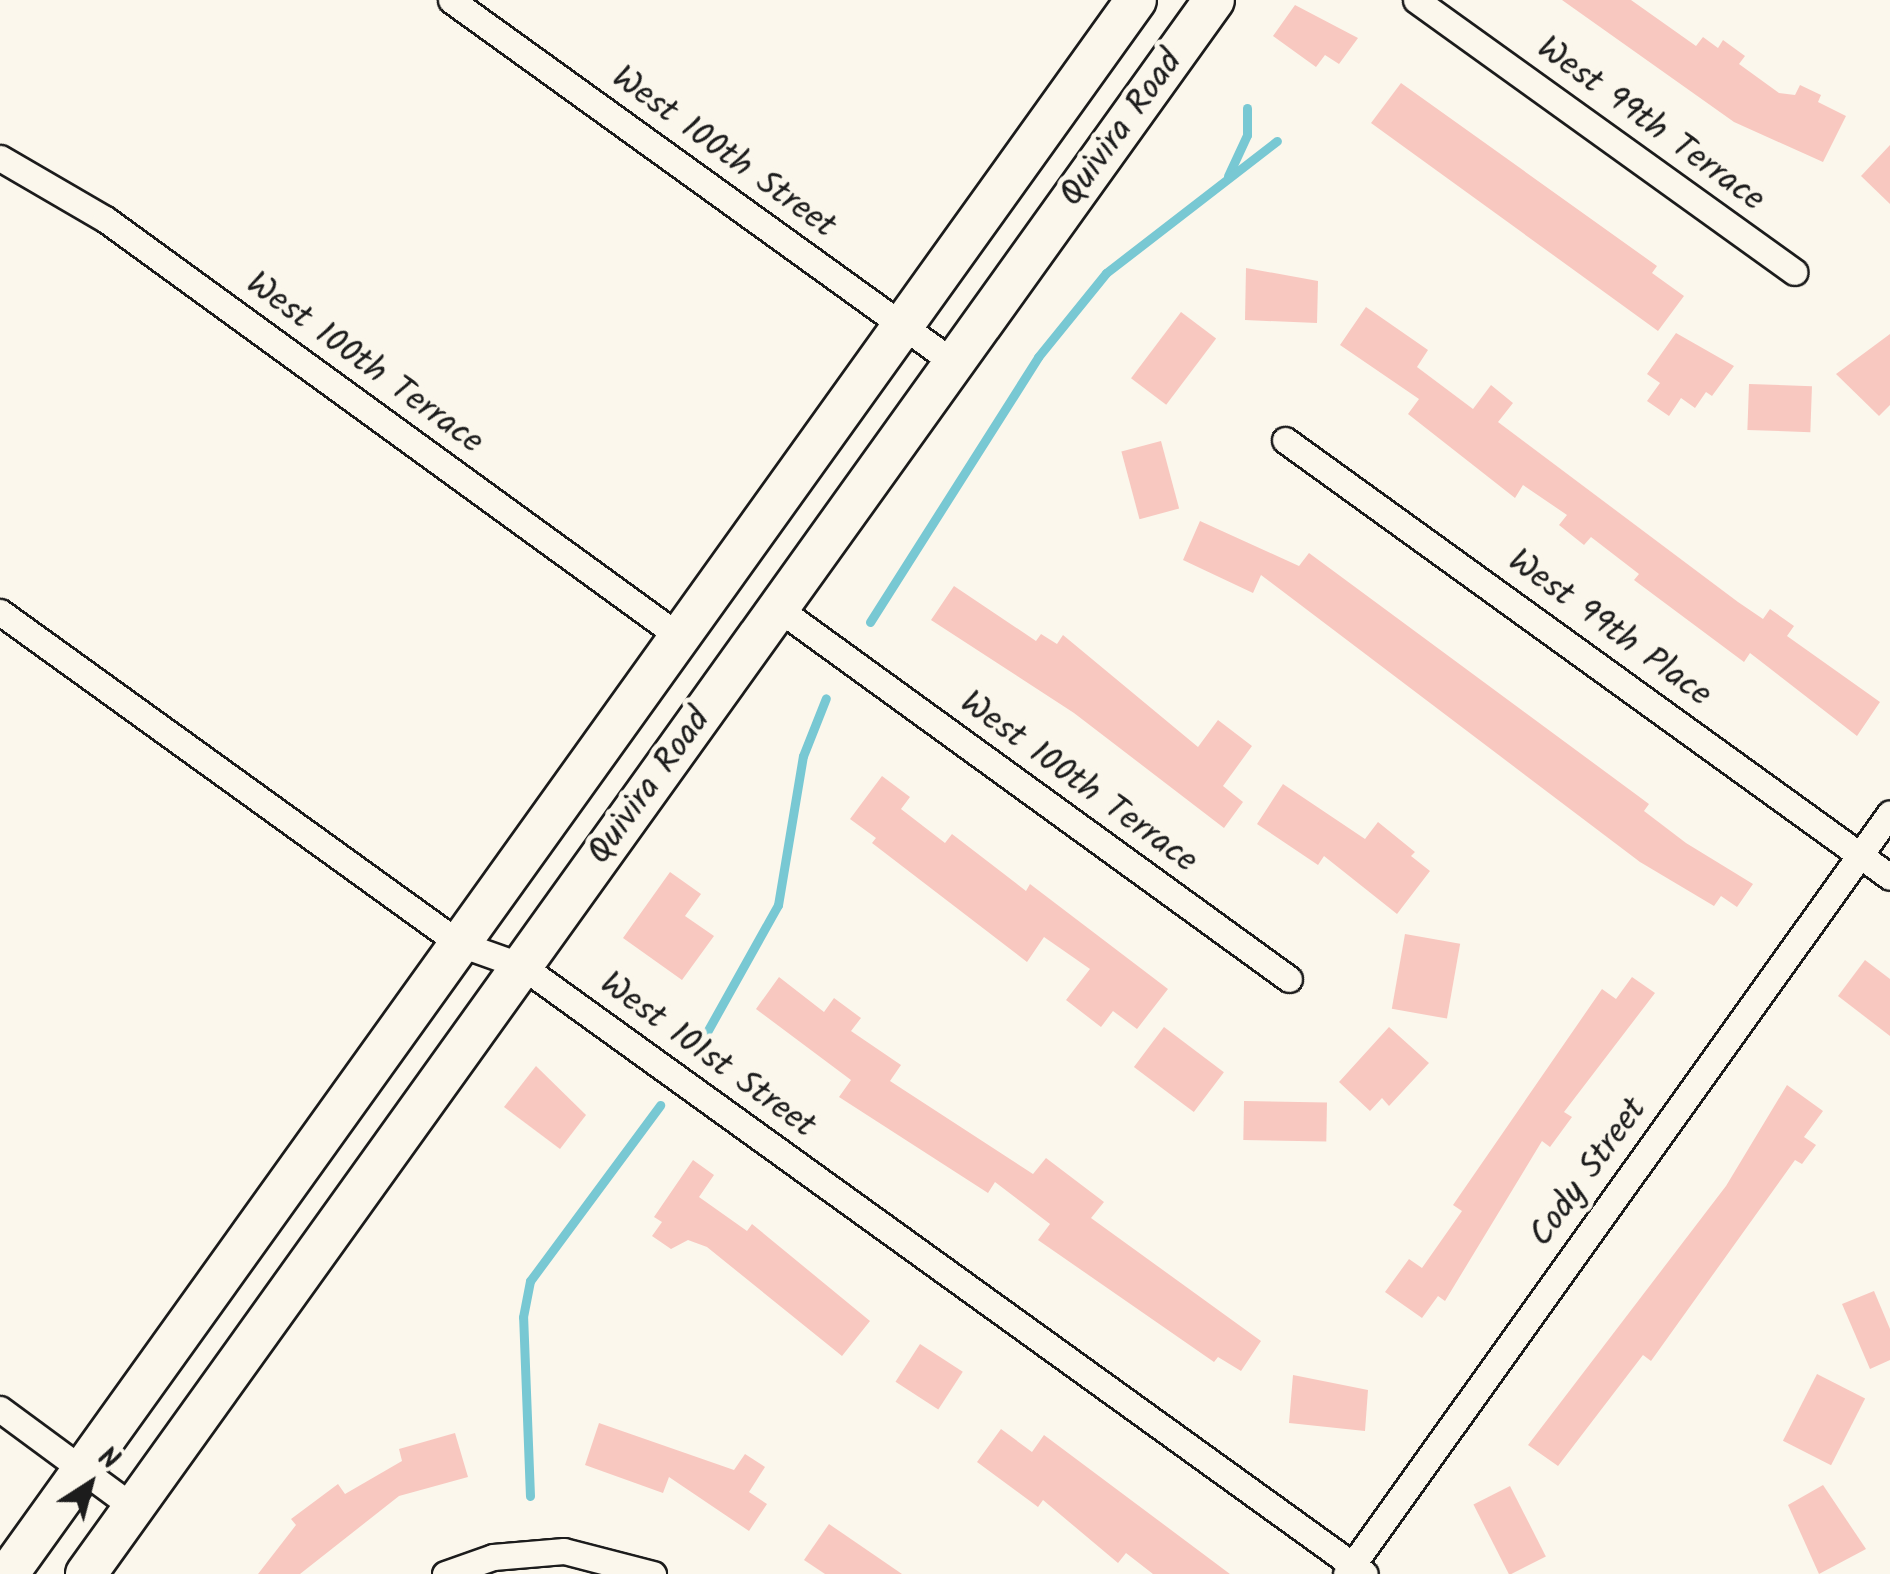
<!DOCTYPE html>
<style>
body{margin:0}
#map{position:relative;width:1890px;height:1574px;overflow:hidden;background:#fbf7ec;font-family:Kalam,sans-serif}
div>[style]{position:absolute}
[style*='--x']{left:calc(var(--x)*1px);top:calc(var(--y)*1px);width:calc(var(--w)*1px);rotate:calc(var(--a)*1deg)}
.stream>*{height:9px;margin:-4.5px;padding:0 4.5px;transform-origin:4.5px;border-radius:4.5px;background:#78c8d3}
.building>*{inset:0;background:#f8c8c0;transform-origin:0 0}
.roads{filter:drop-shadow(2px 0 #1c1c1c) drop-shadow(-2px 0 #1c1c1c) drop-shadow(0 2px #1c1c1c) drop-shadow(0 -2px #1c1c1c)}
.minor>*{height:25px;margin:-12.5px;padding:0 12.5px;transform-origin:12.5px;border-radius:12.5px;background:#fbf7ec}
.primary>*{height:40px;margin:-20px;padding:0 20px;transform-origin:20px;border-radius:20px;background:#fbf7ec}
span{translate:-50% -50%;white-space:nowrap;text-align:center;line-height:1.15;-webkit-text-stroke:10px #fbf7ec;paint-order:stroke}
.street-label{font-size:35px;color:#1c1c1c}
.north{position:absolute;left:40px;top:1434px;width:100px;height:100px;-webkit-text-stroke:8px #fbf7ec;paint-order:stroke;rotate:36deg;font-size:28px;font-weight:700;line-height:40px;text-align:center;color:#1c1c1c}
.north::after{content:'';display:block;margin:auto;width:35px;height:45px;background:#1c1c1c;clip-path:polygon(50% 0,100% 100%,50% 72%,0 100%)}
</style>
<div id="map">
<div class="stream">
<div style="--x:1228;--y:176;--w:45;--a:-65.1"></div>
<div style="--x:1247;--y:135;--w:27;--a:-90"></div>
<div style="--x:870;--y:622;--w:314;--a:-57.6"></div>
<div style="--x:1038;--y:357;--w:108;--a:-51"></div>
<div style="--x:1106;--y:273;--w:216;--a:-37.7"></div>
<div style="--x:698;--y:1048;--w:164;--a:-60.8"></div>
<div style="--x:778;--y:905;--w:151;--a:-80.5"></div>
<div style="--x:803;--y:756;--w:62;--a:-68.4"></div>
<div style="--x:530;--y:1496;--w:179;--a:-92.2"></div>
<div style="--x:523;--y:1317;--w:37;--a:-79"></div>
<div style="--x:530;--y:1281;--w:219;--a:-53.5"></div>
</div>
<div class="building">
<div style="clip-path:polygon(1562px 0,1631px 0,1696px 46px,1703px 37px,1718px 48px,1723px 40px,1745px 56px,1739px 64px,1779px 93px,1795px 95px,1800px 85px,1821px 95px,1818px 102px,1846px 116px,1823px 162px,1734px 122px)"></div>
<div style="clip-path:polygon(1295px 5px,1358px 38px,1339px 64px,1325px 55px,1316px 67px,1273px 36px)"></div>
<div style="clip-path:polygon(1401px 83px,1657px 266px,1652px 273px,1684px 296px,1658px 331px,1371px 123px)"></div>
<div style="clip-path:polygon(1890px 145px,1890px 204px,1861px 176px)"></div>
<div style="clip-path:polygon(1246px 268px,1318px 281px,1317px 323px,1245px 320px)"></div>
<div style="clip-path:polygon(1366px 307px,1428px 350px,1417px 367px,1473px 409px,1491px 385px,1513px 403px,1498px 422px,1738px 602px,1763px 619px,1770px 609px,1794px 626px,1787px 636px,1880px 702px,1857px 736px,1750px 653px,1744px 662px,1634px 580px,1639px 574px,1591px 537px,1584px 545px,1559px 525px,1567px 515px,1523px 485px,1515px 498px,1408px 414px,1419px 399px,1340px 345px)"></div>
<div style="left:1181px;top:312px;width:44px;height:83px;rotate:37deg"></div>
<div style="clip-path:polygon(1676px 333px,1734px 366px,1712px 396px,1706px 392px,1695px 408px,1681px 398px,1669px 416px,1647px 401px,1660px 383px,1647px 374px)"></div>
<div style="clip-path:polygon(1890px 334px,1890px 405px,1879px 416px,1836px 374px)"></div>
<div style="left:1749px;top:384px;width:63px;height:46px;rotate:2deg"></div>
<div style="left:1161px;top:441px;width:70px;height:41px;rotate:75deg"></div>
<div style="clip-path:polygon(1200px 521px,1299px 566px,1309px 553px,1649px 804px,1644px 811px,1686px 843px,1753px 884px,1737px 907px,1721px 896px,1714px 906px,1640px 862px,1261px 575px,1253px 593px,1183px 560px)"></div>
<div style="clip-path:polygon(954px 586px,1036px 641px,1041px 634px,1057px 644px,1063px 635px,1198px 747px,1218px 720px,1252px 746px,1223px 786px,1243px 802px,1224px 828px,1074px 713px,931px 620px)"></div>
<div style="clip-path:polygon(882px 776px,910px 797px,901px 809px,945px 843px,952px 834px,1026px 891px,1030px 884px,1168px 989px,1137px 1029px,1113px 1011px,1101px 1027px,1066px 1000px,1090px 969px,1044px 937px,1027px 962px,872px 843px,876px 838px,850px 819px)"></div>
<div style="clip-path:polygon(1283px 784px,1365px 839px,1378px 822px,1415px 852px,1411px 856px,1430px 871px,1397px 914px,1324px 856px,1318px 865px,1257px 824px)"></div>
<div style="clip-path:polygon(670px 872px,701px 894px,685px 916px,714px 936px,682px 980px,623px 938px)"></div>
<div style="left:1405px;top:934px;width:56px;height:76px;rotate:10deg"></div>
<div style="clip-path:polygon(1865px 960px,1890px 979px,1890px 1036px,1838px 996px)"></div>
<div style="clip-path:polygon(779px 977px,824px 1012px,834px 998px,861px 1018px,851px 1031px,901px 1065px,890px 1081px,1033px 1174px,1046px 1158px,1104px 1202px,1091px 1218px,1261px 1341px,1241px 1371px,1218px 1357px,1214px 1362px,1038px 1240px,1050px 1224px,995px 1182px,988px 1193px,839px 1097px,851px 1080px,756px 1009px)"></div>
<div style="clip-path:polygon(1632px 977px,1655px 993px,1564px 1112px,1572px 1117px,1550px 1147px,1542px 1141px,1445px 1301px,1438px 1296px,1422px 1318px,1385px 1292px,1409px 1259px,1422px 1268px,1462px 1211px,1453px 1205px,1602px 989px,1616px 999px)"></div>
<div style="left:1164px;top:1027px;width:75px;height:50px;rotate:37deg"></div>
<div style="clip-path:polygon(1389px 1027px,1429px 1063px,1389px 1106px,1382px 1098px,1370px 1111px,1339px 1082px)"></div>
<div style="clip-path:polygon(536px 1066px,586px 1115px,560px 1149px,504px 1107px)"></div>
<div style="clip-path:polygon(1787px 1085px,1823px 1111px,1804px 1137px,1816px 1145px,1802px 1164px,1795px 1160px,1651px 1361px,1643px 1355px,1558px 1466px,1528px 1445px,1726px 1186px)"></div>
<div style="left:1244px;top:1101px;width:83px;height:39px;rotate:1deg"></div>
<div style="clip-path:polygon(693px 1160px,714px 1175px,699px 1197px,747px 1231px,752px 1224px,870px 1321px,842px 1356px,707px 1247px,688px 1240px,671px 1249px,652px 1236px,662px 1222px,654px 1217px)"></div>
<div style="clip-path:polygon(1874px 1291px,1890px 1329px,1890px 1360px,1870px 1369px,1842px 1304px)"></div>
<div style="left:920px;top:1344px;width:51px;height:45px;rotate:33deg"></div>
<div style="left:1817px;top:1374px;width:54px;height:75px;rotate:27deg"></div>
<div style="clip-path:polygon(1293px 1375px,1368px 1390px,1365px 1431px,1289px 1423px)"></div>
<div style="clip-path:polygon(599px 1423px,734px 1470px,745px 1454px,765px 1467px,749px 1492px,767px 1504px,749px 1531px,669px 1477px,663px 1493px,585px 1465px)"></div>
<div style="clip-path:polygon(1001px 1429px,1032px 1452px,1044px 1435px,1230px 1574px,1153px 1574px,1126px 1553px,1118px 1563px,1043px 1500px,1038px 1507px,977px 1462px)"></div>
<div style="clip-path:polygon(455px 1433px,468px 1477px,399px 1496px,300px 1574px,258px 1574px,296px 1525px,291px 1519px,338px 1484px,345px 1494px,402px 1461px,399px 1449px)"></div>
<div style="clip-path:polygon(1823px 1485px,1866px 1549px,1819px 1574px,1788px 1505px)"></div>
<div style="left:1510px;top:1486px;width:79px;height:41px;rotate:63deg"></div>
<div style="clip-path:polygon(829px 1524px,902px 1574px,825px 1574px,804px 1560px)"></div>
</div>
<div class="roads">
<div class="minor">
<div style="--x:451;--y:0;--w:619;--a:35.8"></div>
<div style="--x:1416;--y:0;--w:466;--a:35.7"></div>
<div style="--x:0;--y:158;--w:121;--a:30.2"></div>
<div style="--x:105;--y:219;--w:711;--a:36.02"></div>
<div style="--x:1285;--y:440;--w:746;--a:35.84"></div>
<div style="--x:779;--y:609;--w:630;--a:35.96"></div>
<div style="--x:0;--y:612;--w:567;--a:35.82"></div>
<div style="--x:460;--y:944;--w:66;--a:19.5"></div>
<div style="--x:522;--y:966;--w:1039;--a:35.8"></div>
<div style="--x:0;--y:1409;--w:165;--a:36.4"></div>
<div style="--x:445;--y:1574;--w:51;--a:-19.5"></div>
<div style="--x:493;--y:1557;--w:71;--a:-4.8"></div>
<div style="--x:564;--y:1551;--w:92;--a:14.5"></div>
<div style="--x:1346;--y:1574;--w:935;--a:-54.44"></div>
</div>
<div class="primary">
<div style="--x:8;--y:1574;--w:1936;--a:-54.37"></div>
<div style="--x:86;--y:1574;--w:1936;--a:-54.37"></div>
</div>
</div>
<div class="street-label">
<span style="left:1650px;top:125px;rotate:36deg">West 99th Terrace</span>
<span style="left:1122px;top:129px;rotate:-54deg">Quivira Road</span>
<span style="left:723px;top:153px;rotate:36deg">West 100th Street</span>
<span style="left:364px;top:364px;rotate:36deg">West 100th Terrace</span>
<span style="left:1609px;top:629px;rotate:36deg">West 99th Place</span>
<span style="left:1078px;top:783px;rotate:36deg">West 100th Terrace</span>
<span style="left:650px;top:787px;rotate:-54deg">Quivira Road</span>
<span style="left:707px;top:1056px;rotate:36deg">West 101st Street</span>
<span style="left:1589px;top:1173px;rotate:-54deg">Cody Street</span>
</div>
<div class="north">N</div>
</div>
